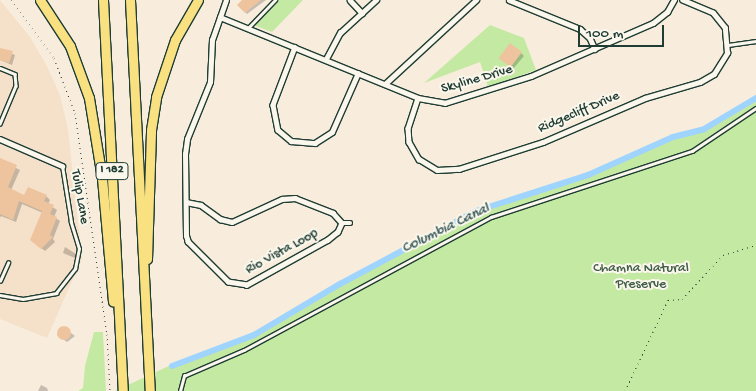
<!DOCTYPE html>
<style>
body{margin:0}
#map{position:relative;width:756px;height:391px;overflow:hidden;background:#f8eddc;font-family:"Gochi Hand",sans-serif}
div>[style]{position:absolute}
[style*='--x']{left:calc(var(--x)*1px);top:calc(var(--y)*1px);width:calc(var(--w)*1px);rotate:calc(var(--a)*1deg)}
.built>*{inset:0;background:#f5e1c9}
.green>*{inset:0;background:#c4e9a2}
.shadow>*{inset:0;background:#0003}
.canal>*{height:6px;margin:-3px;padding:0 3px;transform-origin:3px;border-radius:3px;background:#9fd4fe}
.building>*{inset:0;background:#eec49e;transform-origin:0 0}
.round{border-radius:50%}
.path>*{height:1px;margin-top:-0.5px;transform-origin:0;background:repeating-linear-gradient(90deg,#1f3d34 0 1px,transparent 0 5px)}
.roads{filter:drop-shadow(1px 0 #1f3d34) drop-shadow(-1px 0 #1f3d34) drop-shadow(0 1px #1f3d34) drop-shadow(0 -1px #1f3d34)}
.service>*{height:2.5px;margin:-1.25px;padding:0 1.25px;transform-origin:1.25px;border-radius:1.25px;background:#fbf7ec}
.minor>*{height:4.5px;margin:-2.25px;padding:0 2.25px;transform-origin:2.25px;border-radius:2.25px;background:#fbf7ec}
.motorway>*{height:9px;margin:-4.5px;padding:0 4.5px;transform-origin:4.5px;border-radius:4.5px;background:#f9e181}
span{translate:-50% -50%;white-space:nowrap;text-align:center;line-height:1.15;-webkit-text-stroke:4px #fbf7ec;paint-order:stroke}
.shield-label span{padding:1px 4px;background:#fbf7ec;border:1px solid;border-radius:4px;-webkit-text-stroke-width:0}
.shield-label{font-size:12px;color:#1f3d34;font-weight:700}
.street-label{font-size:14px;color:#1f3d34}
.park-label{font-size:14px;color:#405f4a}
.water-label{font-size:15px;color:#395b5c;font-style:italic}
.scale{position:absolute;left:578px;top:25px;width:86px;height:22px;box-sizing:border-box;border:2px solid #1f3d34;border-top:0;padding-left:6px;font-size:15px;line-height:18px;white-space:nowrap;color:#1f3d34;-webkit-text-stroke:4px #fbf7ec;paint-order:stroke}
</style>
<div id="map">
<div class="built">
<div style="clip-path:polygon(0 0,30px 37px,46px 64px,60px 95px,68px 129px,82px 259px,47px 338px,0 319px)"></div>
</div>
<div class="green">
<div style="clip-path:polygon(275px 0,303px 0,272px 32px,251px 24px)"></div>
<div style="clip-path:polygon(490px 25px,524px 38px,536px 70px,488px 87px,480px 62px,424px 83px)"></div>
<div style="clip-path:polygon(756px 98px,756px 391px,115px 391px,171px 365px,254px 335px,340px 284px,476px 211px,588px 175px,673px 137px,705px 129px)"></div>
<div style="clip-path:polygon(94px 332px,103px 332px,106px 391px,78px 391px,83px 388px,85px 366px)"></div>
</div>
<div class="shadow">
<div style="clip-path:polygon(244px 0,266px 0,247px 14px,239px 5px)"></div>
<div style="clip-path:polygon(0 49px,15px 55px,12px 65px,0 60px)"></div>
<div style="clip-path:polygon(521px 53px,524px 56px,513px 69px,503px 60px)"></div>
<div style="clip-path:polygon(0 160px,20px 170px,11px 190px,25px 196px,46px 196px,50px 200px,48px 204px,57px 210px,54px 217px,60px 221px,53px 239px,55px 242px,45px 251px,35px 243px,43px 213px,22px 204px,16px 222px,1px 216px,0 218px)"></div>
<div style="clip-path:polygon(65px 247px,76px 254px,75px 258px,63px 253px)"></div>
<div style="clip-path:polygon(63px 327px,75px 336px,67px 342px,57px 335px)"></div>
<div style="clip-path:polygon(41px 385px,47px 388px,48px 391px,38px 391px)"></div>
</div>
<div class="canal">
<div style="--x:172;--y:366;--w:88;--a:-20.7"></div>
<div style="--x:254;--y:335;--w:100;--a:-30.7"></div>
<div style="--x:340;--y:284;--w:154;--a:-28.2"></div>
<div style="--x:476;--y:211;--w:118;--a:-17.8"></div>
<div style="--x:588;--y:175;--w:93;--a:-24.1"></div>
<div style="--x:673;--y:137;--w:32;--a:-14"></div>
<div style="--x:704;--y:129;--w:61;--a:-30.8"></div>
</div>
<div class="building">
<div style="clip-path:polygon(242px 0,261px 0,245px 13px,237px 5px)"></div>
<div style="left:510px;top:43px;width:15px;height:19px;rotate:37deg"></div>
<div style="clip-path:polygon(0 48px,13px 51px,9px 63px,0 60px)"></div>
<div style="clip-path:polygon(0 158px,17px 165px,8px 187px,24px 195px,28px 187px,47px 195px,44px 201px,54px 205px,50px 214px,57px 217px,50px 235px,53px 237px,41px 249px,30px 240px,42px 211px,19px 201px,13px 220px,0 214px)"></div>
<div class="round" style="left:57px;top:326px;width:14px;height:14px"></div>
</div>
<div class="path">
<div style="--x:11;--y:0;--w:72;--a:53.4"></div>
<div style="--x:54;--y:58;--w:59;--a:69.1"></div>
<div style="--x:75;--y:113;--w:223;--a:81.8"></div>
<div style="--x:107;--y:334;--w:57;--a:87"></div>
<div style="--x:625;--y:391;--w:101;--a:-64.7"></div>
<div style="--x:668;--y:300;--w:14;--a:-4"></div>
<div style="--x:682;--y:299;--w:60;--a:-47"></div>
<div style="--x:723;--y:255;--w:34;--a:-17"></div>
</div>
<div class="roads">
<div class="service">
<div style="--x:248;--y:28;--w:39;--a:-46"></div>
<div style="--x:728;--y:45;--w:28;--a:-8"></div>
<div style="--x:0;--y:68;--w:16;--a:22"></div>
<div style="--x:15;--y:74;--w:12;--a:85"></div>
<div style="--x:16;--y:86;--w:41;--a:112.8"></div>
<div style="--x:0;--y:281;--w:20;--a:-66"></div>
<div style="--x:0;--y:295;--w:23;--a:10"></div>
<div style="--x:23;--y:299;--w:34;--a:-10"></div>
<div style="--x:56;--y:293;--w:31;--a:-52"></div>
<div style="--x:75;--y:269;--w:20;--a:-79"></div>
<div style="--x:79;--y:249;--w:28;--a:-107"></div>
<div style="--x:71;--y:222;--w:57;--a:-99.1"></div>
<div style="--x:180;--y:391;--w:16;--a:-75"></div>
<div style="--x:184;--y:376;--w:65;--a:-23.4"></div>
<div style="--x:244;--y:350;--w:281;--a:-28.3"></div>
<div style="--x:491;--y:217;--w:212;--a:-18.2"></div>
<div style="--x:692;--y:151;--w:77;--a:-33.9"></div>
</div>
<div class="minor">
<div style="--x:350;--y:0;--w:18;--a:47"></div>
<div style="--x:509;--y:0;--w:77;--a:22.2"></div>
<div style="--x:580;--y:29;--w:13;--a:42"></div>
<div style="--x:590;--y:38;--w:12;--a:66"></div>
<div style="--x:220;--y:17;--w:214;--a:22.2"></div>
<div style="--x:418;--y:98;--w:27;--a:10"></div>
<div style="--x:445;--y:103;--w:90;--a:-17.4"></div>
<div style="--x:531;--y:76;--w:133;--a:-23.5"></div>
<div style="--x:653;--y:23;--w:18;--a:-38"></div>
<div style="--x:667;--y:12;--w:14;--a:-60"></div>
<div style="--x:295;--y:47;--w:62;--a:110.8"></div>
<div style="--x:273;--y:105;--w:25;--a:79"></div>
<div style="--x:278;--y:130;--w:17;--a:40"></div>
<div style="--x:291;--y:141;--w:24;--a:5"></div>
<div style="--x:315;--y:143;--w:20;--a:-33"></div>
<div style="--x:332;--y:132;--w:64;--a:-66.2"></div>
<div style="--x:326;--y:59;--w:30;--a:-62"></div>
<div style="--x:340;--y:33;--w:49;--a:-42.5"></div>
<div style="--x:385;--y:84;--w:124;--a:-42.7"></div>
<div style="--x:418;--y:98;--w:32;--a:108"></div>
<div style="--x:408;--y:128;--w:14;--a:86"></div>
<div style="--x:409;--y:142;--w:20;--a:60"></div>
<div style="--x:419;--y:159;--w:21;--a:31"></div>
<div style="--x:437;--y:170;--w:22;--a:-3"></div>
<div style="--x:459;--y:169;--w:88;--a:-17.8"></div>
<div style="--x:543;--y:142;--w:111;--a:-23.3"></div>
<div style="--x:645;--y:98;--w:57;--a:-16.2"></div>
<div style="--x:700;--y:82;--w:16;--a:-30"></div>
<div style="--x:714;--y:74;--w:25;--a:-58"></div>
<div style="--x:727;--y:53;--w:25;--a:-95"></div>
<div style="--x:725;--y:28;--w:19;--a:-129"></div>
<div style="--x:713;--y:13;--w:33;--a:-157"></div>
<div style="--x:0;--y:139;--w:68;--a:23.5"></div>
<div style="--x:186;--y:202;--w:15;--a:11"></div>
<div style="--x:201;--y:205;--w:24;--a:36"></div>
<div style="--x:220;--y:219;--w:12;--a:14"></div>
<div style="--x:232;--y:222;--w:55;--a:-24.7"></div>
<div style="--x:282;--y:199;--w:13;--a:-4"></div>
<div style="--x:295;--y:198;--w:41;--a:21.5"></div>
<div style="--x:333;--y:213;--w:13;--a:48"></div>
<div style="--x:342;--y:223;--w:10;--a:114"></div>
<div style="--x:338;--y:232;--w:13;--a:141"></div>
<div style="--x:328;--y:240;--w:93;--a:150.9"></div>
<div style="--x:247;--y:285;--w:19;--a:-171"></div>
<div style="--x:228;--y:282;--w:57;--a:-135"></div>
<div style="--x:188;--y:242;--w:6;--a:-108"></div>
<div style="--x:186;--y:236;--w:82;--a:-90.7"></div>
<div style="--x:185;--y:154;--w:15;--a:-82"></div>
<div style="--x:187;--y:139;--w:61;--a:-68"></div>
<div style="--x:210;--y:82;--w:42;--a:-87.3"></div>
<div style="--x:212;--y:40;--w:42;--a:-70.7"></div>
<div style="--x:342;--y:223;--w:8;--a:0"></div>
</div>
<div class="motorway">
<div style="--x:40;--y:0;--w:55;--a:56.9"></div>
<div style="--x:70;--y:46;--w:55;--a:69.9"></div>
<div style="--x:89;--y:98;--w:81;--a:80.8"></div>
<div style="--x:102;--y:178;--w:124;--a:84.9"></div>
<div style="--x:103;--y:0;--w:392;--a:87.1"></div>
<div style="--x:130;--y:0;--w:392;--a:87.1"></div>
<div style="--x:147;--y:259;--w:129;--a:-88.2"></div>
<div style="--x:151;--y:130;--w:33;--a:-81"></div>
<div style="--x:156;--y:97;--w:60;--a:-71.6"></div>
<div style="--x:175;--y:40;--w:46;--a:-60.1"></div>
</div>
</div>
<div class="shield-label">
<span style="left:112px;top:171px">I 182</span>
</div>
<div class="street-label">
<span style="left:477px;top:80px;rotate:-16deg">Skyline Drive</span>
<span style="left:579px;top:113px;rotate:-23deg">Ridgecliff Drive</span>
<span style="left:79px;top:197px;rotate:80deg">Tulip Lane</span>
<span style="left:282px;top:252px;rotate:-29deg">Rio Vista Loop</span>
</div>
<div class="park-label">
<span style="left:641px;top:277px">Chamna Natural<br>Preserve</span>
</div>
<div class="water-label">
<span style="left:446px;top:229px;rotate:-26deg">Columbia Canal</span>
</div>
<div class="scale">100 m</div>
</div>
